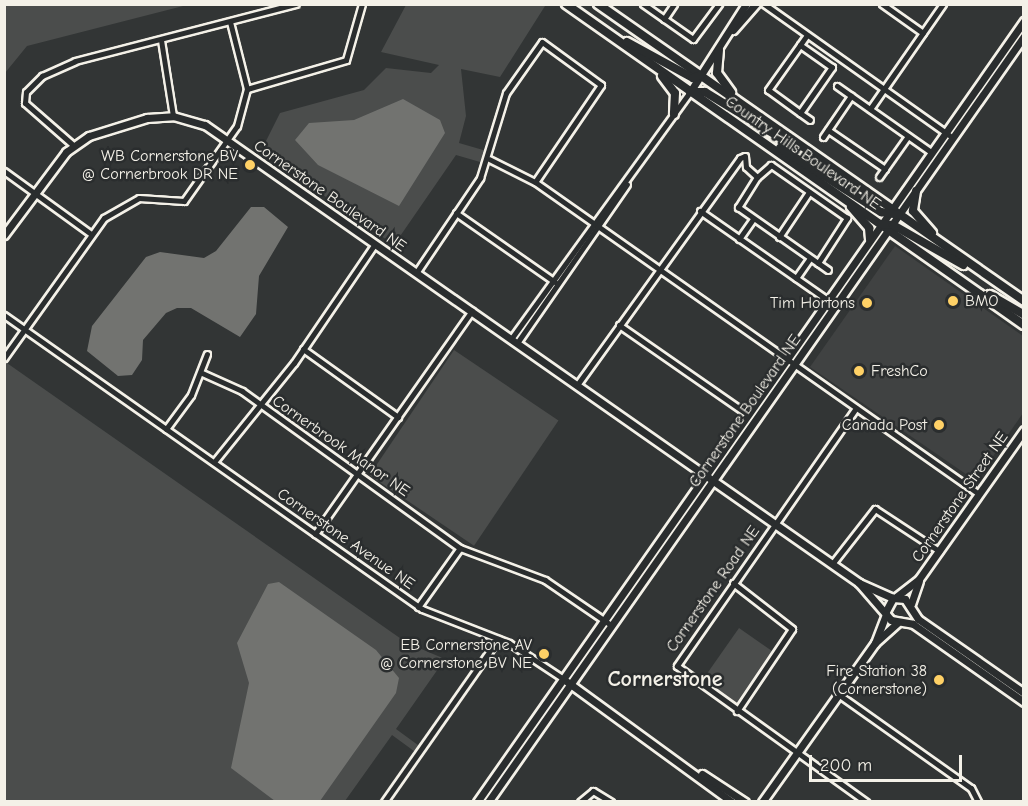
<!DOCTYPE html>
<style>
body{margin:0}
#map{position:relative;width:1028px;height:806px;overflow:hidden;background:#323535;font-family:"Comic Neue",sans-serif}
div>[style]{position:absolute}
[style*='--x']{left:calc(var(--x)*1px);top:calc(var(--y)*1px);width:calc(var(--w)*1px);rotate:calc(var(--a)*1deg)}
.built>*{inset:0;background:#404242}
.green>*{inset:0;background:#4b4d4c;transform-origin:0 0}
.water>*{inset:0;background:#727370}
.roads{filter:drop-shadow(2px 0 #f4f1e8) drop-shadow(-2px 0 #f4f1e8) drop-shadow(0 2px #f4f1e8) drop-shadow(0 -2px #f4f1e8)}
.minor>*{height:5px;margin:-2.5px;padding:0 2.5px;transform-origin:2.5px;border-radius:2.5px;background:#2a2d2e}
.tertiary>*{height:7px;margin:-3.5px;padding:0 3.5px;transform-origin:3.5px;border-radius:3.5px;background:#2a2d2e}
.secondary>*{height:8px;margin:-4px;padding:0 4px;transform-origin:4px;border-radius:4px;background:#2a2d2e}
.dots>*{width:16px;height:16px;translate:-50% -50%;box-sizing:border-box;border:3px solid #2a2d2e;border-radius:50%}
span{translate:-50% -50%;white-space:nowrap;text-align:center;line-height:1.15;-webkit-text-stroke:5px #2a2d2e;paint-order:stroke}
.street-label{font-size:16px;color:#f4f1e8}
.poi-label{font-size:16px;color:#f4f1e8}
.right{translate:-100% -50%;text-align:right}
.left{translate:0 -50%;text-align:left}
.district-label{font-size:22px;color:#f4f1e8;font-weight:700}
.frame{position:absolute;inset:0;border:6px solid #f4f1e8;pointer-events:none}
.scale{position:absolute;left:809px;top:755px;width:153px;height:27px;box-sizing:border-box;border:3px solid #f4f1e8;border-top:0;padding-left:8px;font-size:18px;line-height:21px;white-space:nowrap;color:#f4f1e8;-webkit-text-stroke:4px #2a2d2e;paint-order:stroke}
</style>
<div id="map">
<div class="built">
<div style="clip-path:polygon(895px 246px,1023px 336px,1023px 413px,976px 481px,810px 367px)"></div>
</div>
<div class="green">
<div style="clip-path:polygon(5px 4px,187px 4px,187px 5px,27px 46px,5px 73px)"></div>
<div style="clip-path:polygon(406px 5px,586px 5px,545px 6px,500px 77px,461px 69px,466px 116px,459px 143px,490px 152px,489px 159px,487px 164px,456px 155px,394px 245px,261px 151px,280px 113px,364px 90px,386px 68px,431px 73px,439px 65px,381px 52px)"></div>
<div style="left:454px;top:350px;width:126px;height:151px;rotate:34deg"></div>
<div style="clip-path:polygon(4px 361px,407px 643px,445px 659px,396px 729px,422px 748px,418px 754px,392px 735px,345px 801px,5px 801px)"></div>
<div style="left:739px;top:628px;width:45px;height:70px;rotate:35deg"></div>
</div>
<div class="water">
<div style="clip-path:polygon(403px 99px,440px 120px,445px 133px,399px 206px,318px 165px,295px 140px,309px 123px,354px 120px)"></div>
<div style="clip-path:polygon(251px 207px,264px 207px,288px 227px,259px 276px,256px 314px,240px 337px,191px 308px,177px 308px,166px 313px,143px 340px,142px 360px,132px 375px,118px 376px,87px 351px,92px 326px,146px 257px,160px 252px,204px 258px,216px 251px)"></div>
<div style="clip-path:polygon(279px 582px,376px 650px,399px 678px,396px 693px,320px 801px,275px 801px,231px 768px,249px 683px,237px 643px,268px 584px)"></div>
</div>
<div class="roads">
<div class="minor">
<div style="--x:643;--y:4;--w:61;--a:35"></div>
<div style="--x:693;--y:39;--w:44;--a:-53.4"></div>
<div style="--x:764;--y:4;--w:227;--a:35.3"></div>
<div style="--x:882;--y:4;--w:50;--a:35.3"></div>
<div style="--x:664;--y:19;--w:18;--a:-56"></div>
<div style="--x:161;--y:40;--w:77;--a:81"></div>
<div style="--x:800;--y:45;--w:39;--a:35"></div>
<div style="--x:832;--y:67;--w:56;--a:124.8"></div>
<div style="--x:800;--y:113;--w:39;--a:-144"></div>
<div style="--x:768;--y:90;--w:55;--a:-54.6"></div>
<div style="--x:800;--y:45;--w:12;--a:-55"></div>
<div style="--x:837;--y:86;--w:115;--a:35.1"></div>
<div style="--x:247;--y:89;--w:103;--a:-16.3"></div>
<div style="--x:346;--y:60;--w:58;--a:-74.1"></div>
<div style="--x:870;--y:109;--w:128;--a:-55.2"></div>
<div style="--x:800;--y:113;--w:12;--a:35"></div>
<div style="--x:828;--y:130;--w:69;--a:34.4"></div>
<div style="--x:823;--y:137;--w:50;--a:-55.7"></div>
<div style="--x:73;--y:145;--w:64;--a:-138.8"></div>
<div style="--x:25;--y:103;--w:11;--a:-85"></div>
<div style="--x:26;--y:92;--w:23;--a:-45"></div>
<div style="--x:42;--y:76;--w:36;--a:-24"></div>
<div style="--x:75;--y:61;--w:228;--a:-14.5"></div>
<div style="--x:489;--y:159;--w:51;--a:26.6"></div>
<div style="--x:535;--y:182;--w:543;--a:35.1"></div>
<div style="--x:4;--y:171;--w:107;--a:35.9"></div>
<div style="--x:879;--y:177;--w:50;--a:-54.7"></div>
<div style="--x:700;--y:211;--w:166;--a:34.9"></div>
<div style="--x:456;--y:213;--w:121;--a:34.9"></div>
<div style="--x:779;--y:237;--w:54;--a:-56.3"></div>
<div style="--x:739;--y:239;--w:24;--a:-55"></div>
<div style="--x:818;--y:263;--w:12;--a:35"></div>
<div style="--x:416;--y:273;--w:115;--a:-56"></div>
<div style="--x:480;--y:178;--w:89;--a:-73"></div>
<div style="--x:506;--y:93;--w:62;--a:-54.8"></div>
<div style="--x:542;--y:42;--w:73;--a:36.1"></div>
<div style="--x:601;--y:85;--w:117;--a:124.2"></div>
<div style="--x:796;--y:278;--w:24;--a:-55"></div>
<div style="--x:4;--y:315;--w:511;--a:35.12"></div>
<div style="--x:422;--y:609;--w:93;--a:21.3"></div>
<div style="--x:509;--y:643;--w:64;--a:33.4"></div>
<div style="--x:619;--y:325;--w:156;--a:34.8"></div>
<div style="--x:511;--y:339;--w:305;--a:-54.1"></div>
<div style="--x:517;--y:343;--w:193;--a:-55.3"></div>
<div style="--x:303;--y:349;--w:117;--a:35.6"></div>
<div style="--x:4;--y:358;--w:172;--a:-54.5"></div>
<div style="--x:104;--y:218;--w:40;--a:-29.7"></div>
<div style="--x:139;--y:198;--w:45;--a:3.8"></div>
<div style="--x:184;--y:201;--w:92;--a:-54.8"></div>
<div style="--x:237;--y:126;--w:38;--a:-75"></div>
<div style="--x:247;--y:89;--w:69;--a:-104.2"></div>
<div style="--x:202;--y:373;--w:44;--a:24.2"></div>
<div style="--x:242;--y:391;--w:269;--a:35.8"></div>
<div style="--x:460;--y:548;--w:91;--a:20.6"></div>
<div style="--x:545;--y:580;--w:80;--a:34.3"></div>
<div style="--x:577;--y:385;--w:279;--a:-54.3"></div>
<div style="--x:740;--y:158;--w:5;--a:-22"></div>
<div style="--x:745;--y:156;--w:11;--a:85"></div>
<div style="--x:746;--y:167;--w:15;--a:42"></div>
<div style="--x:757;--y:177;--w:36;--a:122"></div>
<div style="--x:738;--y:207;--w:98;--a:35"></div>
<div style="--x:818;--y:263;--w:54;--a:-57.2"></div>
<div style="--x:847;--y:218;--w:93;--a:-145.1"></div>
<div style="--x:771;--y:165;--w:18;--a:139"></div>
<div style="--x:856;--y:408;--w:314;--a:124.8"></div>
<div style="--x:677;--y:666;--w:233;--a:35.7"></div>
<div style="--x:166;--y:429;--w:42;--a:-53.7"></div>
<div style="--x:191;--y:395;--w:44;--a:-68.7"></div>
<div style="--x:214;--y:462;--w:127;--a:-51.1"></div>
<div style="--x:294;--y:363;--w:144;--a:-55.8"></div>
<div style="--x:315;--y:534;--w:273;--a:-54.9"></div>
<div style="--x:832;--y:564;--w:70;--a:-52"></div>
<div style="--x:875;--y:509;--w:77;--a:33.3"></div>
<div style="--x:733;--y:583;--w:75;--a:37.9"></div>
<div style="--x:792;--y:629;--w:99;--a:123.9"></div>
<div style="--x:418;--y:607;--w:72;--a:-54.6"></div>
<div style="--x:838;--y:694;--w:163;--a:35.3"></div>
<div style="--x:971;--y:788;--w:16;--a:63"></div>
<div style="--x:384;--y:802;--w:199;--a:-55"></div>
<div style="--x:580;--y:802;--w:17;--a:-40"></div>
<div style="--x:593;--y:791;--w:21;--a:31"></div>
</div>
<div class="tertiary">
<div style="--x:733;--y:30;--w:35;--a:-49"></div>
<div style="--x:690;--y:92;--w:104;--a:-57.5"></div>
<div style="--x:4;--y:235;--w:104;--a:-53.2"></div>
<div style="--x:66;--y:152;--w:28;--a:-35"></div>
<div style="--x:89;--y:136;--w:61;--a:-17.2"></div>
<div style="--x:147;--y:118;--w:26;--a:-4"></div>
<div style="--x:173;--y:116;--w:33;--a:16"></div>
<div style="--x:205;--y:125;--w:798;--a:35"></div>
<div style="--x:859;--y:583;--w:49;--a:49.1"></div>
<div style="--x:891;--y:620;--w:22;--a:10"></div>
<div style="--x:913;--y:624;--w:136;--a:35.1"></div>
<div style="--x:859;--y:583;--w:37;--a:24"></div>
<div style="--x:896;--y:597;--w:29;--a:-38"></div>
<div style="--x:919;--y:579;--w:182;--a:-54.8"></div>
<div style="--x:911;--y:604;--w:24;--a:-71"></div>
<div style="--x:886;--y:611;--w:15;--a:-62"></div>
<div style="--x:893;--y:598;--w:12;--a:5"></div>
<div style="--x:905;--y:599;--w:24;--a:57"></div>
<div style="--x:918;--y:619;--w:129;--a:34.9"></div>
<div style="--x:875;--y:643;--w:31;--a:-69"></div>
<div style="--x:566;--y:681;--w:205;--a:36.1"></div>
<div style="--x:702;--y:774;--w:51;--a:33.1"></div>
<div style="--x:477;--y:802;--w:954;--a:-54.99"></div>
<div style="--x:488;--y:802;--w:935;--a:-55.02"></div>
<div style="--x:762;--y:802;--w:195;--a:-54.6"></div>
<div style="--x:875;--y:643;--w:30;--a:-42"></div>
</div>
<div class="secondary">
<div style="--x:566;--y:4;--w:559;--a:35.03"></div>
<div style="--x:598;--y:4;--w:519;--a:34.88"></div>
<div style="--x:627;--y:42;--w:75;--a:28.6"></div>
<div style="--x:693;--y:78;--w:9;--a:-21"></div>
<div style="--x:719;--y:50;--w:23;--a:95"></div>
<div style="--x:717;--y:73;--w:24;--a:54"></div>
<div style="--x:662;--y:76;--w:21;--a:53"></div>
<div style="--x:675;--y:93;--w:21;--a:93"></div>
<div style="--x:690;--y:92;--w:15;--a:0"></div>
<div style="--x:705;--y:92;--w:92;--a:31.3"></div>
<div style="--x:780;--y:148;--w:120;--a:32.4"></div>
<div style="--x:881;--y:212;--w:18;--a:9"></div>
<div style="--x:916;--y:191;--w:20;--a:99"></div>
<div style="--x:913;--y:211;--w:29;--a:49"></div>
<div style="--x:851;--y:207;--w:28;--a:49"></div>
<div style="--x:869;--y:228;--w:12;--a:85"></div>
<div style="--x:881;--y:224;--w:12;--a:5"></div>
<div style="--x:893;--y:225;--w:81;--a:29.7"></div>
<div style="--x:990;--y:295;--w:39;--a:30"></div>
</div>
</div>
<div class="dots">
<div style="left:250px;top:165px;background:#ffd166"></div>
<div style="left:953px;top:301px;background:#ffd166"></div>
<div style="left:867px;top:303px;background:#ffd166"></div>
<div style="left:859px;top:371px;background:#ffd166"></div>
<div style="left:939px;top:425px;background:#ffd166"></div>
<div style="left:544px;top:654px;background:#ffd166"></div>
<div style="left:939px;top:680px;background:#ffd166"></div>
</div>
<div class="street-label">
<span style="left:803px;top:153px;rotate:35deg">Country Hills Boulevard NE</span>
<span style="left:330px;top:196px;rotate:35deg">Cornerstone Boulevard NE</span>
<span style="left:745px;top:411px;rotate:-55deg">Cornerstone Boulevard NE</span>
<span style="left:341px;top:446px;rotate:35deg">Cornerbrook Manor NE</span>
<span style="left:960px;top:497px;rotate:-55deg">Cornerstone Street NE</span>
<span style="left:346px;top:539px;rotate:35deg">Cornerstone Avenue NE</span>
<span style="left:713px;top:589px;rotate:-55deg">Cornerstone Road NE</span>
</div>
<div class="poi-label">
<span class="right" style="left:238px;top:165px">WB Cornerstone BV<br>@ Cornerbrook DR NE</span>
<span class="left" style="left:965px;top:301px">BMO</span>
<span class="right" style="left:855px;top:303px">Tim Hortons</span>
<span class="left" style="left:871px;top:371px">FreshCo</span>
<span class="right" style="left:927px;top:425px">Canada Post</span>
<span class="right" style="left:532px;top:654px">EB Cornerstone AV<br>@ Cornerstone BV NE</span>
<span class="right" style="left:927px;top:680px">Fire Station 38<br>(Cornerstone)</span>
</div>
<div class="district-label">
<span style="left:665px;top:680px">Cornerstone</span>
</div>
<div class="frame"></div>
<div class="scale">200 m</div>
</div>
